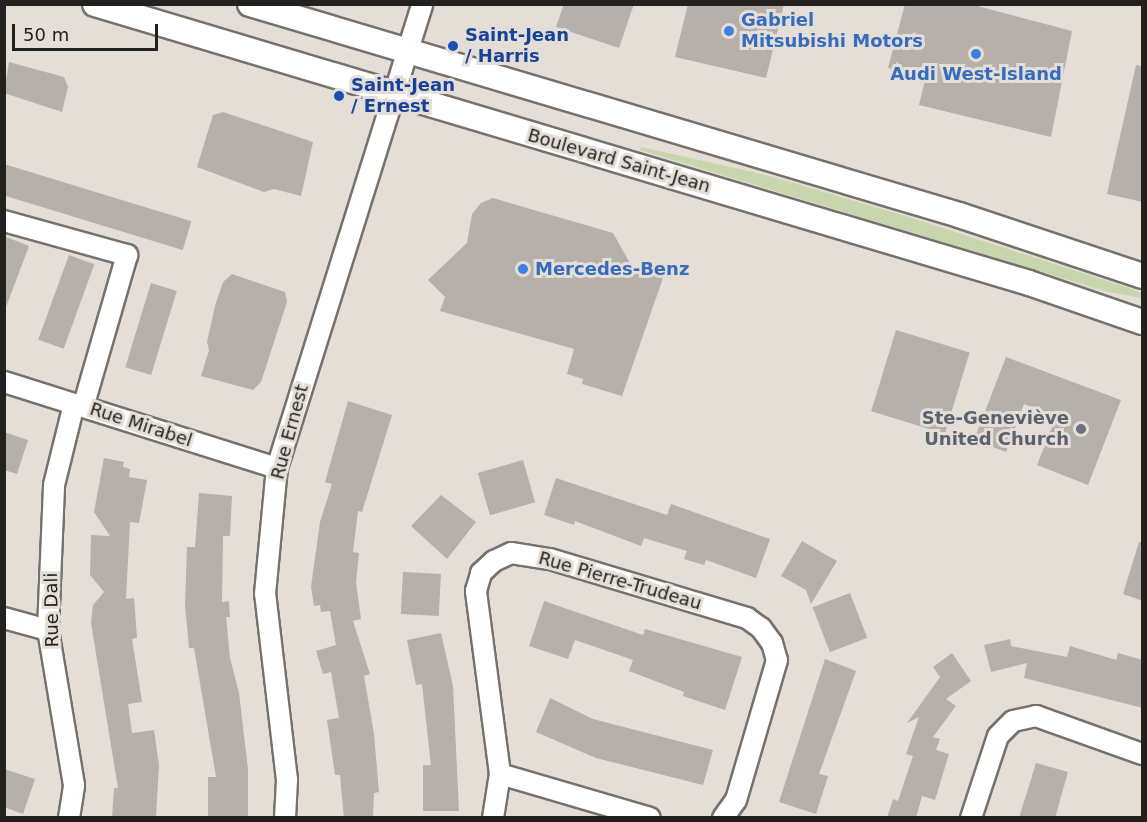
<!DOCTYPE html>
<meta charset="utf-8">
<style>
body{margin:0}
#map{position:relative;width:1147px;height:822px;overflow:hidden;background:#e4ded7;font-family:"DejaVu Sans",sans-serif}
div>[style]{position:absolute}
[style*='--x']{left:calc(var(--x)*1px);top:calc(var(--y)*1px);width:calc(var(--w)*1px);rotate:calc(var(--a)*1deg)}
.green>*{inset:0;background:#c7d6ad}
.building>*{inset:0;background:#b5b0a9;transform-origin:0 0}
.roads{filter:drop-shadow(2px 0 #77716b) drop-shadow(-2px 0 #77716b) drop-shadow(0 2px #77716b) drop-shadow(0 -2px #77716b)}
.minor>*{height:20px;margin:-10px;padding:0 10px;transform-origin:10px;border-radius:10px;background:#fff}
.major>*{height:24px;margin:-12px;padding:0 12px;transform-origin:12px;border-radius:12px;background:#fff}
.dots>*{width:16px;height:16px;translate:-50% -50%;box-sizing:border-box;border:3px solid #e4ded7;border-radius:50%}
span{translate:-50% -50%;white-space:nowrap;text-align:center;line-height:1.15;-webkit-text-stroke:6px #e4ded7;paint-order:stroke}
.shop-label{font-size:18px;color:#366cbe;font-weight:700}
.left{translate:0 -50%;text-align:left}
.transit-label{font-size:18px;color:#164399;font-weight:700}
.street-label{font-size:18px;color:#23211e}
.worship-label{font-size:18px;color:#5b616d;font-weight:700}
.right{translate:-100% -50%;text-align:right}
.frame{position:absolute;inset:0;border:6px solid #23211e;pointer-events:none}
.scale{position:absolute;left:12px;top:24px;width:146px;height:27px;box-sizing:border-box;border:3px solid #23211e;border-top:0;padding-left:8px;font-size:18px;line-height:21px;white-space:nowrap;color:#23211e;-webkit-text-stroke:4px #e4ded7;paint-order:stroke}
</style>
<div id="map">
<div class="green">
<div style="clip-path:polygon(641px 147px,766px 175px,902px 215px,1126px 287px,1142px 293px,1142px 298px,1108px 292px,640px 150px)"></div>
</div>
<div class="building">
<div style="clip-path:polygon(564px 4px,634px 4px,619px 48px,556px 27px)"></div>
<div style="clip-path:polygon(688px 4px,784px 4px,766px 78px,675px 57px)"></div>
<div style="clip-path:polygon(905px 4px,970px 4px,1072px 31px,1051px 137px,919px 105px,926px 76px,888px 68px)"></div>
<div style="clip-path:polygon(9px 62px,64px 77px,68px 87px,62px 112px,4px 93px)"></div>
<div style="clip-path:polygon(1136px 65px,1143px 66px,1143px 202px,1107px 194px)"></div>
<div style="clip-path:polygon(223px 112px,313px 142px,301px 196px,274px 189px,264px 192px,197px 167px,213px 115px)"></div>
<div style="left:4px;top:164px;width:196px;height:30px;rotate:17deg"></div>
<div style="clip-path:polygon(493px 198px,613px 233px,631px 265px,664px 275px,622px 396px,582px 384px,583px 379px,567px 374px,574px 349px,440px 311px,445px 297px,428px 280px,467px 243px,472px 214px,481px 203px)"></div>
<div style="clip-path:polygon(4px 236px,29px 246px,6px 307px,4px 307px)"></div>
<div style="left:69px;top:255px;width:27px;height:90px;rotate:20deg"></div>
<div style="clip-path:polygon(232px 274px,285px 292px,287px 302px,261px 382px,253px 390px,201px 376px,209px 350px,207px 342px,215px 306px,223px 282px)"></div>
<div style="left:151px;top:283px;width:27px;height:88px;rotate:17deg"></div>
<div style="left:896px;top:330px;width:77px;height:85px;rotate:17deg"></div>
<div style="clip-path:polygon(1006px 357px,1121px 400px,1088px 485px,1037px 465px,1056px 417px,1024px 404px,1006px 452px,974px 440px)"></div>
<div style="clip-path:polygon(348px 401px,392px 415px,362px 512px,358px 511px,353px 552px,359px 553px,356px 583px,361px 619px,353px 621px,370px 674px,364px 676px,374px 734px,379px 792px,374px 793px,373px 818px,344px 818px,340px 775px,335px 775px,327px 720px,339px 718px,331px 672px,323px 674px,316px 651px,336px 645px,330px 611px,321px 612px,320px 605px,314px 606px,311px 587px,320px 522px,332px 484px,325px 482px)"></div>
<div style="clip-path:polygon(4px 432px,28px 440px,17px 474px,4px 470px)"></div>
<div style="clip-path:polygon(104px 458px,124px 462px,123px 467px,130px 469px,129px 477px,147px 480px,139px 523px,130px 522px,126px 599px,134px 598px,137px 638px,132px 639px,142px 702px,128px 704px,132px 733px,154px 730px,159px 765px,156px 818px,112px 818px,114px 788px,118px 788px,91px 623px,93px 605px,104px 592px,90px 575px,91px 535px,110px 536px,94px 512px)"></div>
<div style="left:523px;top:460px;width:44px;height:47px;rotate:74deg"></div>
<div style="clip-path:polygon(556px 478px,667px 515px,671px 504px,770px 539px,756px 578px,706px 560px,704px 565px,684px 559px,687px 551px,644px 538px,641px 546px,575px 521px,574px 525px,544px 515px)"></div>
<div style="clip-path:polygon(199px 493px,232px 496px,230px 536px,223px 536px,222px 602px,229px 601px,230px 617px,226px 617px,230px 658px,239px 693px,248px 769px,248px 817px,208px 816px,208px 777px,216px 777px,194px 648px,189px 648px,185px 605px,187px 547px,195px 547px)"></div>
<div style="clip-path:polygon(441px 495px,476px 522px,447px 559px,411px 526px)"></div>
<div style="clip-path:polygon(802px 541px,837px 561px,811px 604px,806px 590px,781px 576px)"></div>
<div style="clip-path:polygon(1139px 542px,1143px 543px,1143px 601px,1123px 594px)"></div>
<div style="left:403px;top:572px;width:38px;height:42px;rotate:3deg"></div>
<div style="left:850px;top:593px;width:48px;height:40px;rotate:69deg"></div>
<div style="clip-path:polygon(544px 601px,643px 635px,645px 629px,742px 657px,725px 710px,683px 696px,684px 692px,629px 671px,633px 660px,575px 640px,568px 659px,529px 646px)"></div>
<div style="clip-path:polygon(441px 633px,453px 686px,459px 811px,423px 811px,423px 765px,431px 765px,422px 684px,416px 685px,407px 640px)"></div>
<div style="clip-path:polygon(1010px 639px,1011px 646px,1067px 657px,1070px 646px,1116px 660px,1118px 653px,1143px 660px,1143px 708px,1024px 678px,1027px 663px,991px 672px,984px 645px)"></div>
<div style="clip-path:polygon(952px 653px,971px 681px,946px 699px,956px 706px,933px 737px,940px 739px,936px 750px,949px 754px,935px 800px,922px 796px,916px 818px,887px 818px,893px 799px,898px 801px,913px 756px,906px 754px,919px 717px,907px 723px,940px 677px,933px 667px)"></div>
<div style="clip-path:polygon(825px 659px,856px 671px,819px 774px,828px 776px,816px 814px,779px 802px)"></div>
<div style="clip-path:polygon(550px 698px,593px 719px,713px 750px,703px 785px,596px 758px,536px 732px)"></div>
<div style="clip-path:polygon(1036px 763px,1068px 772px,1055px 818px,1019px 818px)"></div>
<div style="clip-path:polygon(4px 769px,35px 779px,23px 814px,4px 807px)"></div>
</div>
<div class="roads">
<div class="minor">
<div style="--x:4;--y:221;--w:128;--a:15.5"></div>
<div style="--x:127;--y:255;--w:158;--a:106.1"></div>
<div style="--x:4;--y:382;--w:286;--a:17.5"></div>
<div style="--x:4;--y:618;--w:46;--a:15.3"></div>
<div style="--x:500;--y:774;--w:156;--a:16.3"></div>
<div style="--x:69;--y:818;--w:33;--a:-81"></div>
<div style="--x:74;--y:785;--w:157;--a:-99.5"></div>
<div style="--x:48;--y:630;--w:145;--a:-87.6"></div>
<div style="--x:54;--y:485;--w:83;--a:-76.1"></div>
<div style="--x:285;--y:818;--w:38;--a:-87"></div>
<div style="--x:287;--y:780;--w:187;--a:-96.7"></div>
<div style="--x:265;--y:594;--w:127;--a:-84.6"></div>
<div style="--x:277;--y:468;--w:486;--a:-72.6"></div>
<div style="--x:493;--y:818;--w:45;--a:-81"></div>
<div style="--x:500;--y:774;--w:185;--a:-97.5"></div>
<div style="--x:476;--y:591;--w:19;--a:-74"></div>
<div style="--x:481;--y:573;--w:18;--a:-43"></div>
<div style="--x:494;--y:561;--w:19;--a:-25"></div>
<div style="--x:511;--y:553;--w:39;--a:9"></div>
<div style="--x:550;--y:559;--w:206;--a:16.7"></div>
<div style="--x:747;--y:618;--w:17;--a:36"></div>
<div style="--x:761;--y:628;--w:19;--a:54"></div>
<div style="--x:772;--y:643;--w:18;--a:74"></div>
<div style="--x:777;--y:660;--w:146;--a:106.3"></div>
<div style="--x:736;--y:800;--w:22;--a:126"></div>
<div style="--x:971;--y:818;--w:86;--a:-71.8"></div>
<div style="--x:998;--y:736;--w:21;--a:-45"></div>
<div style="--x:1013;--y:721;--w:24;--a:-12"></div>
<div style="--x:1036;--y:716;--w:113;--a:19.7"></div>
</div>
<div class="major">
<div style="--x:95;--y:4;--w:975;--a:16.63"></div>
<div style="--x:1029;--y:283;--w:120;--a:19"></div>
<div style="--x:250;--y:4;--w:740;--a:16.57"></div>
<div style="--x:959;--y:215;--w:193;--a:18.4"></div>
</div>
</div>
<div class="dots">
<div style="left:729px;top:31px;background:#3f7fe0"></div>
<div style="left:453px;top:46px;background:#1a4fb4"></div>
<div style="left:976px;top:54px;background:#3f7fe0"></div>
<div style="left:339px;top:96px;background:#1a4fb4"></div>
<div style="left:523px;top:269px;background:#3f7fe0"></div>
<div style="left:1081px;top:429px;background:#6b7280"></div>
</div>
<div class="shop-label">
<span class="left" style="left:741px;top:31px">Gabriel<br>Mitsubishi Motors</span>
<span style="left:976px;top:74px">Audi West-Island</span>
<span class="left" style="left:535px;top:269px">Mercedes-Benz</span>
</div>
<div class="transit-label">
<span class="left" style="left:465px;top:46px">Saint-Jean<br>/ Harris</span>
<span class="left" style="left:351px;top:96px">Saint-Jean<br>/ Ernest</span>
</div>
<div class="street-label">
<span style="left:619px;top:161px;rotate:16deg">Boulevard Saint-Jean</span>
<span style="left:141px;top:425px;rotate:18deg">Rue Mirabel</span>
<span style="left:290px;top:432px;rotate:-75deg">Rue Ernest</span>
<span style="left:620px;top:581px;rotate:16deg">Rue Pierre-Trudeau</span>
<span style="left:52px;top:610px;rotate:-91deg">Rue Dali</span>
</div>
<div class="worship-label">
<span class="right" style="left:1069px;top:429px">Ste-Geneviève<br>United Church</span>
</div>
<div class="frame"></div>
<div class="scale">50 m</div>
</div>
